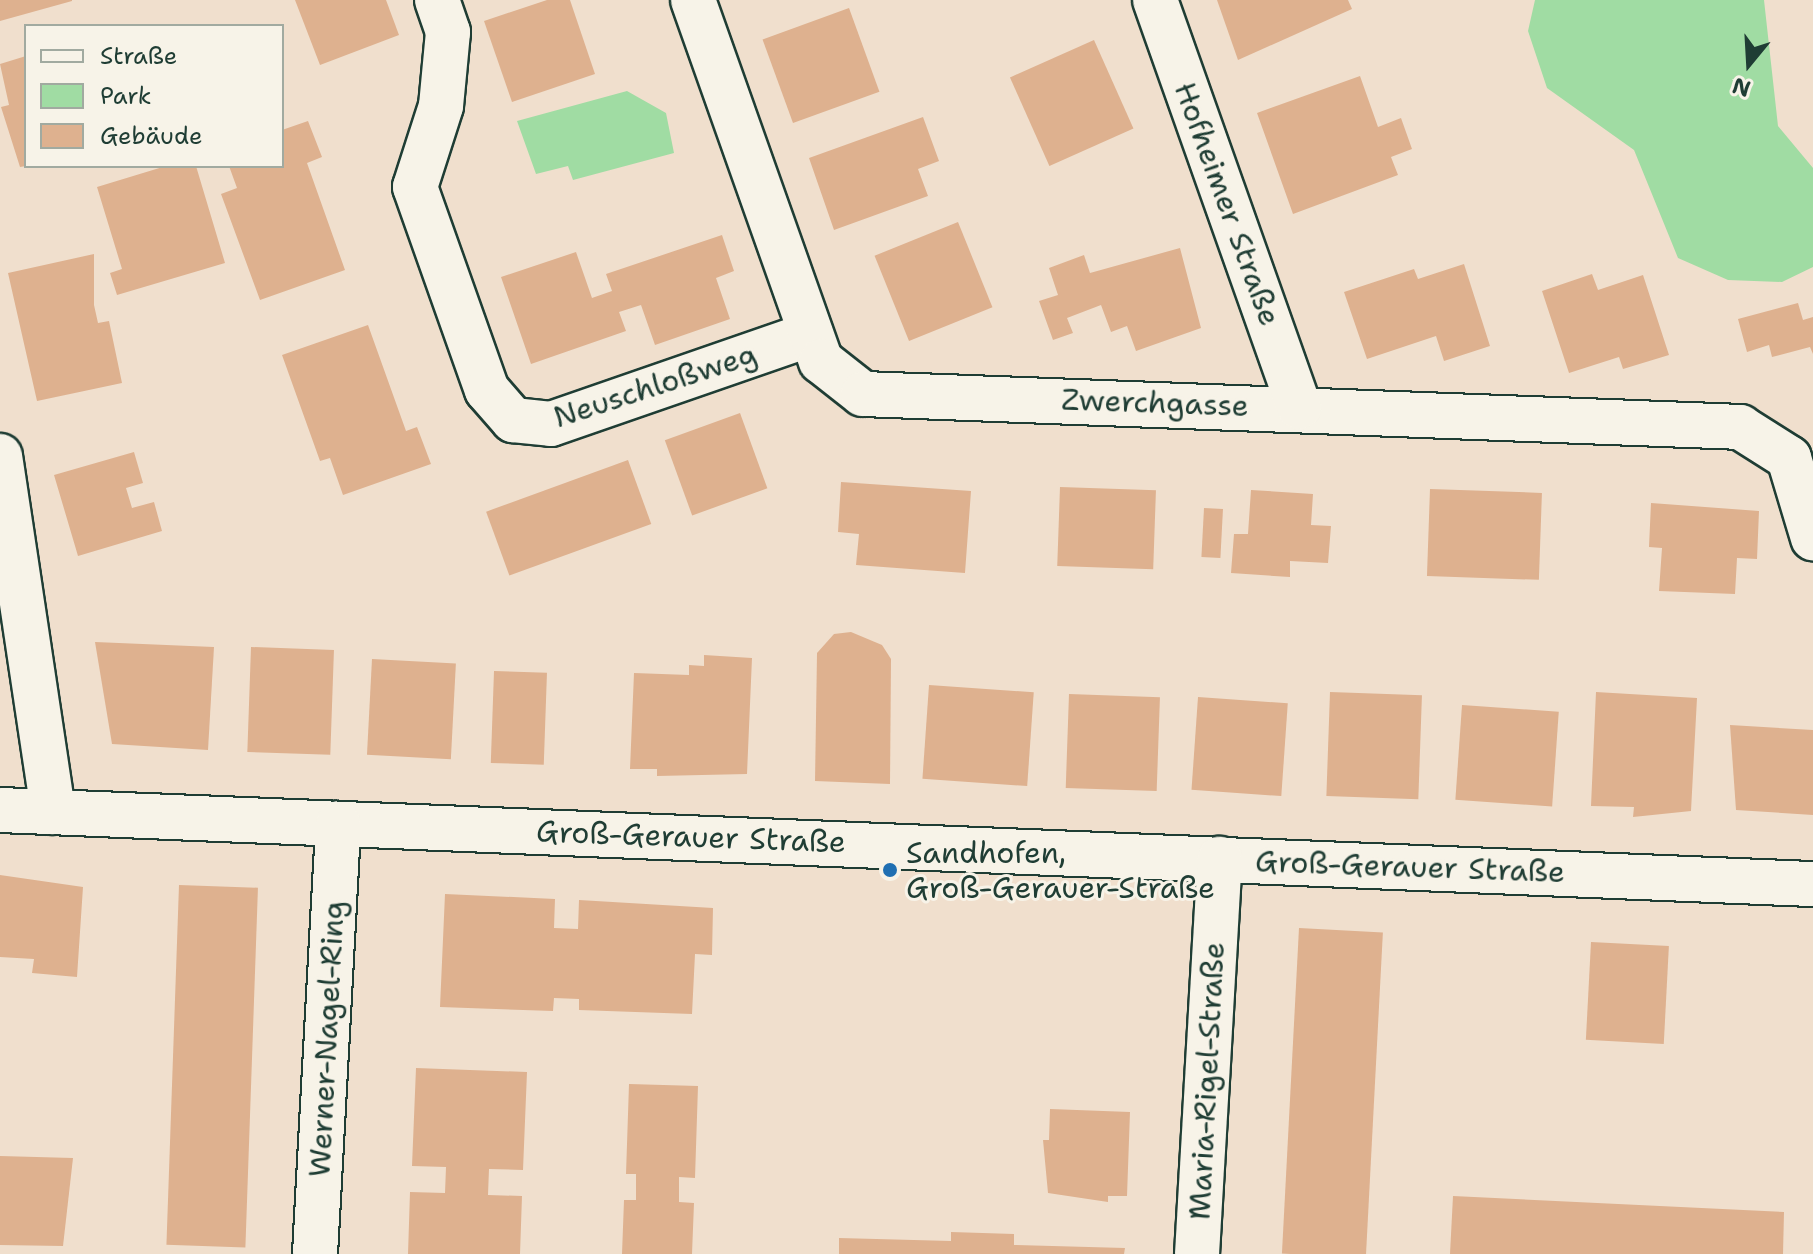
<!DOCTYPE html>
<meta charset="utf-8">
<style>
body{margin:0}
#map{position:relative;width:1813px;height:1254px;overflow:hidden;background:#f0dfcd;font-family:"Shantell Sans",sans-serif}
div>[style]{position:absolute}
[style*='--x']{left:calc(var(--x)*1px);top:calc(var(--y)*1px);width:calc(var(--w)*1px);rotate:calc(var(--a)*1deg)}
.green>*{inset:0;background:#a0dca3}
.building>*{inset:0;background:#deb18f;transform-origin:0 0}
.roads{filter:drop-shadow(2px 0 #1f3d34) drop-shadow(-2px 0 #1f3d34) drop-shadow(0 2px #1f3d34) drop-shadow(0 -2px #1f3d34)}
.minor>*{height:44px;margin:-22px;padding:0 22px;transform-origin:22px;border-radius:22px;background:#f7f3e8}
.dots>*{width:22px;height:22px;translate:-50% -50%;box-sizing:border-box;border:4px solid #f7f3e8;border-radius:50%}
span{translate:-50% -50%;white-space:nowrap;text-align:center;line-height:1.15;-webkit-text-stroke:6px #f7f3e8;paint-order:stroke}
.street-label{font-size:30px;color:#1f3d34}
.poi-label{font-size:30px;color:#1f3d34}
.left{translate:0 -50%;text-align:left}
.legend{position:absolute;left:24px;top:24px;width:260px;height:144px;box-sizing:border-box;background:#f7f3e8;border:2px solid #a1aaa0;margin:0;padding:10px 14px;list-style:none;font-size:24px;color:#1f3d34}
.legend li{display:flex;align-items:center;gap:16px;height:40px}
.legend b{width:40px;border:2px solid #a1aaa0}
.north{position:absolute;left:1709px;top:24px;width:80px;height:80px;-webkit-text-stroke:6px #f7f3e8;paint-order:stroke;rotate:198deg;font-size:22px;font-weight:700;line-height:32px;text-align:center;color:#1f3d34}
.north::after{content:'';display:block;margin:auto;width:28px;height:36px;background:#1f3d34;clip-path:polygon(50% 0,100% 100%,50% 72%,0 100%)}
</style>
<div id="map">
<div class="green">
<div style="clip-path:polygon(1535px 0,1764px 0,1778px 126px,1813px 168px,1813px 267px,1782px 282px,1728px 280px,1678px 258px,1634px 150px,1547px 88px,1528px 31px)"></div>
<div style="clip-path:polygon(627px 91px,666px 113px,674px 153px,573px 180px,568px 166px,536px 174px,517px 121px)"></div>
</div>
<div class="building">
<div style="clip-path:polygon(0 0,72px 0,72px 1px,0 21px)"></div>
<div style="clip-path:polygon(295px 0,386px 0,399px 35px,320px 65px)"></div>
<div style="clip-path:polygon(547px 0,570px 0,595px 74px,512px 102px,484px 21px)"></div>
<div style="clip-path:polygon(1217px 0,1348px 0,1352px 9px,1238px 60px)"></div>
<div style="left:849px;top:8px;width:89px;height:92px;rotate:70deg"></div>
<div style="left:1094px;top:40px;width:97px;height:92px;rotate:66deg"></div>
<div style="clip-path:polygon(26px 56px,26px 166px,20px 167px,1px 107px,9px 105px,0 64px)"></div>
<div style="clip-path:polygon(1360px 76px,1378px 127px,1401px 118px,1412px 149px,1391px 157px,1398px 175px,1293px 214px,1257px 113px)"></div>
<div style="clip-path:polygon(923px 117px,939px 161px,918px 169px,928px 196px,834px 230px,809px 158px)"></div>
<div style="clip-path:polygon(308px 121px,322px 157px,307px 163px,345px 270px,260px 300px,221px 194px,237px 188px,229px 166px,282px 166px,282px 130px)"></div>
<div style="clip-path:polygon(166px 166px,196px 166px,225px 263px,117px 295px,110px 273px,122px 269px,97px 187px)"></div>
<div style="left:958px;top:222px;width:92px;height:90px;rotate:68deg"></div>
<div style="clip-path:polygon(722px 235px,734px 271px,716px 278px,730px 319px,655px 345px,641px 305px,619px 312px,626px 331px,531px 364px,501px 277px,576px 252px,592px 298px,612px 291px,606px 274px)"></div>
<div style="clip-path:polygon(1180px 248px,1201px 328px,1136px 351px,1127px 326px,1111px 332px,1101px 305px,1067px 318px,1073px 333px,1053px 340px,1039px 301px,1058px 295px,1049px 268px,1084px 255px,1090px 273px)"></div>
<div style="clip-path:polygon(94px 254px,94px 305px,98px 323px,109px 321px,122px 383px,37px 401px,8px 273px)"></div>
<div style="clip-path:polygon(1464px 264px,1490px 346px,1444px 361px,1436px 336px,1367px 359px,1344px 292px,1414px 269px,1418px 279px)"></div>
<div style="clip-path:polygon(1592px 274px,1598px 290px,1643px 275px,1669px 355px,1623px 369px,1619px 357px,1569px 373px,1542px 291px)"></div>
<div style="clip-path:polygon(1798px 303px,1803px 320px,1813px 317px,1813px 354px,1810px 347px,1772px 357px,1769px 345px,1747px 352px,1738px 319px)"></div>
<div style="clip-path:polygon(368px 325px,406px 431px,417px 427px,431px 464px,343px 495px,330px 458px,320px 461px,282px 355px)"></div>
<div style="left:740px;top:413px;width:80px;height:80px;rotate:70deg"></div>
<div style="clip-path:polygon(134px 452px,143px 483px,126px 488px,132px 508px,154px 502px,162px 531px,78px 556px,54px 475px)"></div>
<div style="left:628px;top:460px;width:68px;height:151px;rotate:70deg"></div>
<div style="clip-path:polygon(841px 482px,971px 491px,965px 573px,856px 565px,859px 534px,838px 532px)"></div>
<div style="left:1060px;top:487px;width:96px;height:79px;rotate:2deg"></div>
<div style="left:1430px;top:489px;width:112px;height:87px;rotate:2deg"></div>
<div style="clip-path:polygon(1251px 490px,1313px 494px,1311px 525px,1331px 526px,1328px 563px,1290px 561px,1290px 577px,1231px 573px,1234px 534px,1248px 534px)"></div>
<div style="clip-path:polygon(1651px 503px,1759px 511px,1757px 559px,1737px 558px,1735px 594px,1659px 591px,1662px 548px,1649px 547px)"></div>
<div style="left:1204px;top:508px;width:19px;height:49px;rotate:3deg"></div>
<div style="clip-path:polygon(851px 632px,882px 645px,891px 659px,890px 784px,815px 781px,817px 653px,834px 634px)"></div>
<div style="clip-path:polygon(95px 642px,214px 647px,208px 750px,112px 744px)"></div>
<div style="left:251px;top:647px;width:83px;height:105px;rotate:2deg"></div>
<div style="clip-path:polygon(704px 655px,752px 658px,747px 774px,657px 776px,657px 769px,630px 769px,634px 673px,689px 675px,689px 665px,704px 666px)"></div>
<div style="left:372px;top:659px;width:84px;height:96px;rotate:3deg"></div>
<div style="left:494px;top:671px;width:53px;height:92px;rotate:2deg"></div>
<div style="left:929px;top:685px;width:105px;height:94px;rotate:4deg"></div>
<div style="left:1330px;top:692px;width:92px;height:104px;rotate:2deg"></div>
<div style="clip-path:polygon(1596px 692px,1697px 698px,1691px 811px,1633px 817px,1634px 807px,1591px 806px)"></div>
<div style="left:1069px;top:694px;width:91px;height:94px;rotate:2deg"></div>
<div style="left:1198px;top:697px;width:90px;height:93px;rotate:4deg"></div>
<div style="left:1462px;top:705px;width:97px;height:95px;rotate:4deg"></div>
<div style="clip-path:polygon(1730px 725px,1813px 730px,1813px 815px,1736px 810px)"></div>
<div style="clip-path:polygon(0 875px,83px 887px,77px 977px,32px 973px,34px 959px,0 957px)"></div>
<div style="left:179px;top:885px;width:79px;height:360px;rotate:2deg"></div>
<div style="clip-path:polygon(445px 894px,555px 899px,554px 928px,578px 929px,579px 900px,713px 908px,712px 955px,695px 954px,692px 1014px,579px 1010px,579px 999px,554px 998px,553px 1011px,440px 1007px)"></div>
<div style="left:1299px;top:928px;width:84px;height:326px;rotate:3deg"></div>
<div style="left:1591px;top:942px;width:78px;height:98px;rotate:3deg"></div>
<div style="clip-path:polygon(416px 1068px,527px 1072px,523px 1170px,489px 1169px,488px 1195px,522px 1196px,520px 1254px,408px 1254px,410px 1192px,445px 1193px,446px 1167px,412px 1166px)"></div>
<div style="clip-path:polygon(629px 1084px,698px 1086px,695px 1178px,679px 1177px,679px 1202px,694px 1203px,692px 1254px,622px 1254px,624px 1200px,636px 1200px,636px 1174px,626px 1174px)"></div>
<div style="clip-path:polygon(1050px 1109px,1130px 1112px,1127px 1196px,1108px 1196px,1108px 1202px,1048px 1193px,1043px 1140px,1049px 1140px)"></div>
<div style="clip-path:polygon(0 1156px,73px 1158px,63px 1246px,0 1245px)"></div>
<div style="clip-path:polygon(1453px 1196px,1784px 1212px,1783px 1254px,1450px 1254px)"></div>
<div style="clip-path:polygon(951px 1232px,1014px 1234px,1014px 1245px,1125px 1248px,1124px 1254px,839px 1254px,839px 1238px,951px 1241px)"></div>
</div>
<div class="roads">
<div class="minor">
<div style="--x:437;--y:0;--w:34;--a:71"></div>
<div style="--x:448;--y:32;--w:74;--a:95.4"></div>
<div style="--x:441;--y:106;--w:85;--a:107.8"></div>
<div style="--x:415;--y:187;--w:215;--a:70.5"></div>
<div style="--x:487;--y:390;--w:40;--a:49"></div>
<div style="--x:513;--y:420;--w:38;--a:6"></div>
<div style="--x:551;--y:424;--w:275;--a:-19.1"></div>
<div style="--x:693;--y:0;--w:383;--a:70.5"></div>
<div style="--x:821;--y:361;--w:53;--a:38.2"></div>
<div style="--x:863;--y:394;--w:878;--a:2.15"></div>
<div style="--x:1740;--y:427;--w:58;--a:32.3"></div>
<div style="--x:1789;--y:458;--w:84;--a:73.3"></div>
<div style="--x:1155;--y:0;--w:432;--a:70.5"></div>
<div style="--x:0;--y:456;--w:360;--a:81.5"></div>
<div style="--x:0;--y:810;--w:1815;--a:2.34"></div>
<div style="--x:315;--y:1254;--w:431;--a:-86.9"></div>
<div style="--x:1197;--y:1254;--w:396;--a:-86.7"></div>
</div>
</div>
<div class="dots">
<div style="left:890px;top:870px;background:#1f6fb2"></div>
</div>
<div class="street-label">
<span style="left:1227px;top:204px;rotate:70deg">Hofheimer Straße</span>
<span style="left:655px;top:386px;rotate:-18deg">Neuschloßweg</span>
<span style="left:1155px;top:403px;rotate:2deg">Zwerchgasse</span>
<span style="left:691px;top:837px;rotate:2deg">Groß-Gerauer Straße</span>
<span style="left:1410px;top:867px;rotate:2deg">Groß-Gerauer Straße</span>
<span style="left:327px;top:1039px;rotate:-87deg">Werner-Nagel-Ring</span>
<span style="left:1207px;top:1081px;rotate:-87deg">Maria-Rigel-Straße</span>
</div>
<div class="poi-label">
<span class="left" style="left:906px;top:870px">Sandhofen,<br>Groß-Gerauer-Straße</span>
</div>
<ul class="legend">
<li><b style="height:10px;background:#f7f3e8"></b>Straße</li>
<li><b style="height:22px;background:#a0dca3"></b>Park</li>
<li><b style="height:22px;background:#deb18f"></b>Gebäude</li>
</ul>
<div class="north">N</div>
</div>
